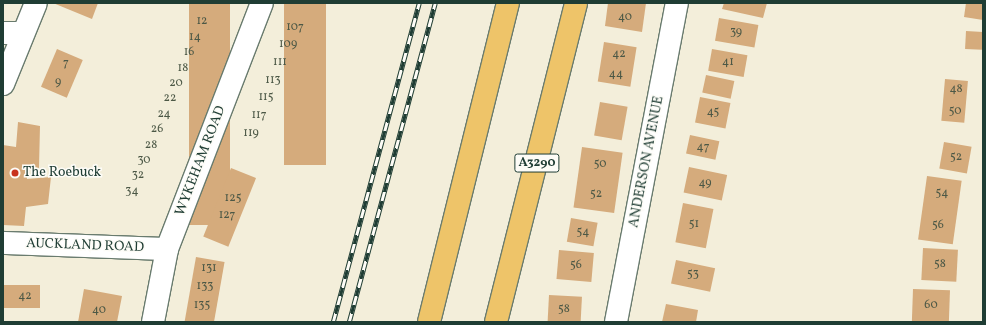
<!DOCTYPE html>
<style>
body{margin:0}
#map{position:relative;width:986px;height:325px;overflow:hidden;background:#f3eeda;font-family:Vollkorn,serif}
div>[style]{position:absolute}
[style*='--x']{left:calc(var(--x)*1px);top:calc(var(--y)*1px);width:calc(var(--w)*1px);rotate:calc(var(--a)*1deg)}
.building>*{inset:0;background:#d5ab7c;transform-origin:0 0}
.roads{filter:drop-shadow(1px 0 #697b6e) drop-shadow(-1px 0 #697b6e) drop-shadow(0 1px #697b6e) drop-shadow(0 -1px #697b6e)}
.minor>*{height:22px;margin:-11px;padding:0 11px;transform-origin:11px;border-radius:11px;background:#fff}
.major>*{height:22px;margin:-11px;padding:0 11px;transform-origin:11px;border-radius:11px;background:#eec469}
.rail>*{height:4.5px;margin-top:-2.25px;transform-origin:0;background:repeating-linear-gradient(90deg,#fdfcf7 0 9px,#1f3d34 0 18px);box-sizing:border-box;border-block:1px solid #1f3d34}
.dots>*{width:11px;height:11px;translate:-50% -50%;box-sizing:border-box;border:2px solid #fdfcf7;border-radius:50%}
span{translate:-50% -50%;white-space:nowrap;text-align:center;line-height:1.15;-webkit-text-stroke:3px #fdfcf7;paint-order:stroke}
.number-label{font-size:12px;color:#4c5846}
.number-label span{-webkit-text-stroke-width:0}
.shield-label span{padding:1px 3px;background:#fdfcf7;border:1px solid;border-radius:3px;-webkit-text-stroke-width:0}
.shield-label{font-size:13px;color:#1f3d34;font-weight:700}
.street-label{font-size:14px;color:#1f3d34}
.poi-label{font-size:14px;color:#1f3d34}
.left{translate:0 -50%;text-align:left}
.frame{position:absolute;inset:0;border:4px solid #1f3d34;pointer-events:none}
</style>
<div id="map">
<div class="building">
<div style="clip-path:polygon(53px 3px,98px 3px,92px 19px)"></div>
<div style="left:189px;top:3px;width:41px;height:222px"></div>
<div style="left:284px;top:3px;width:42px;height:162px"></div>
<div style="clip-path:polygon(608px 3px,646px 3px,642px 32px,605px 26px)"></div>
<div style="clip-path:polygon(724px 3px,767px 3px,763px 18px,722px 9px)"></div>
<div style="clip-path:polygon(966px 3px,983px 3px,983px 20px,964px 17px)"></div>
<div style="left:719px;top:18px;width:40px;height:23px;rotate:10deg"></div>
<div style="left:966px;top:31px;width:17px;height:18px;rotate:3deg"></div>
<div style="left:604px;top:42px;width:33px;height:40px;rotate:9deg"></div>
<div style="left:57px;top:49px;width:28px;height:41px;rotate:23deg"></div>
<div style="left:712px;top:49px;width:36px;height:22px;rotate:10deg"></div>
<div style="left:706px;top:75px;width:29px;height:18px;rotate:12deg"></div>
<div style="left:945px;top:79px;width:23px;height:42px;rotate:5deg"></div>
<div style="left:700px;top:97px;width:31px;height:26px;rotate:11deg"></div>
<div style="left:600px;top:102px;width:28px;height:34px;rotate:10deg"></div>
<div style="clip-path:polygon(18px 122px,40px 126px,39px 168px,26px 165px,27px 179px,51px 177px,48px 204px,26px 207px,24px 226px,3px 225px,3px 145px,16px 147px)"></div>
<div style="left:690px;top:135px;width:30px;height:19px;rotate:12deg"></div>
<div style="left:944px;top:142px;width:28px;height:27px;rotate:10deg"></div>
<div style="left:582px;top:147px;width:41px;height:61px;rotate:8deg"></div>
<div style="left:689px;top:167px;width:39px;height:26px;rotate:12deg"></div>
<div style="left:231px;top:168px;width:27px;height:74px;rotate:22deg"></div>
<div style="left:927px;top:176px;width:35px;height:64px;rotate:8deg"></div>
<div style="left:683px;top:203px;width:31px;height:40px;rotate:11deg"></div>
<div style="left:571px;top:218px;width:27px;height:24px;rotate:10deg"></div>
<div style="left:923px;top:248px;width:35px;height:32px;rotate:3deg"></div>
<div style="left:559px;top:250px;width:35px;height:29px;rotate:5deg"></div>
<div style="left:196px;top:257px;width:29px;height:66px;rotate:10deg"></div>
<div style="left:676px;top:260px;width:40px;height:24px;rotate:12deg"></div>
<div style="left:3px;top:285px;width:37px;height:23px"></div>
<div style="clip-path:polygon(84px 289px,122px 296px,117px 322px,78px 322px)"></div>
<div style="left:913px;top:289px;width:37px;height:33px;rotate:2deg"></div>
<div style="left:549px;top:295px;width:33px;height:27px;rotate:3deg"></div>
<div style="clip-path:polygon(666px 304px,698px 310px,696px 322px,662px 322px)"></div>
</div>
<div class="roads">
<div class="minor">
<div style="--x:3;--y:33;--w:20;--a:0"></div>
<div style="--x:3;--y:84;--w:87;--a:-67.8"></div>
<div style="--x:3;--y:243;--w:164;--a:2.1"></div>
<div style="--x:153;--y:322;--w:74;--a:-79.1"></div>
<div style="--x:167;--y:249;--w:264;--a:-68.9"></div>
<div style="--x:616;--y:322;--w:325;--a:-79.2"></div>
</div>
<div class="major">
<div style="--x:429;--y:322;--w:329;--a:-76.1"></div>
<div style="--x:496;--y:322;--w:329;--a:-75.9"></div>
</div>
</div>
<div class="rail">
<div style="--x:333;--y:322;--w:330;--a:-74.9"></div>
<div style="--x:349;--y:322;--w:330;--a:-74.9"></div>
</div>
<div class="dots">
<div style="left:15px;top:173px;background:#c8321e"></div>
</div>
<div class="number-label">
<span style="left:625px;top:18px">40</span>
<span style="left:202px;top:22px">12</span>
<span style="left:295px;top:28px">107</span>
<span style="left:736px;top:33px">39</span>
<span style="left:195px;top:38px">14</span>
<span style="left:288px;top:45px">109</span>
<span style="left:189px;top:53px">16</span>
<span style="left:619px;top:55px">42</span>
<span style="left:280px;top:63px">111</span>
<span style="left:728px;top:63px">41</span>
<span style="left:66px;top:64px">7</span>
<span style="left:183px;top:69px">18</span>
<span style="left:616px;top:75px">44</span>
<span style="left:273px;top:81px">113</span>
<span style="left:58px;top:83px">9</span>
<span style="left:176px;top:84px">20</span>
<span style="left:956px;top:90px">48</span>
<span style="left:266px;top:98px">115</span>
<span style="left:170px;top:99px">22</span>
<span style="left:955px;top:112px">50</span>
<span style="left:713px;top:113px">45</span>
<span style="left:164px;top:115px">24</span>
<span style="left:259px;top:116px">117</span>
<span style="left:157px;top:130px">26</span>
<span style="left:251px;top:134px">119</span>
<span style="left:151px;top:146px">28</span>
<span style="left:703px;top:148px">47</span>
<span style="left:956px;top:158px">52</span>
<span style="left:144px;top:161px">30</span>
<span style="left:600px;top:165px">50</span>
<span style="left:138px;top:176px">32</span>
<span style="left:705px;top:184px">49</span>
<span style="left:132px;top:192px">34</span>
<span style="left:942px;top:194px">54</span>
<span style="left:596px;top:195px">52</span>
<span style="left:233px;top:199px">125</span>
<span style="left:227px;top:216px">127</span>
<span style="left:694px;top:225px">51</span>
<span style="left:938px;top:226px">56</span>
<span style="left:583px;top:233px">54</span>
<span style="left:940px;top:265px">58</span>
<span style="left:576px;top:266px">56</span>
<span style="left:209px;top:269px">131</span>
<span style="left:693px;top:275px">53</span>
<span style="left:205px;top:287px">133</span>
<span style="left:25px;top:297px">42</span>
<span style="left:202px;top:306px">135</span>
<span style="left:931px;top:306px">60</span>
<span style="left:564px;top:310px">58</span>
<span style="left:99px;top:311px">40</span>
</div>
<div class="shield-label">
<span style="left:537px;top:163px">A3290</span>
</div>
<div class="street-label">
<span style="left:201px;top:161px;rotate:-69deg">WYKEHAM ROAD</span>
<span style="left:647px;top:162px;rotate:-79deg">ANDERSON AVENUE</span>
<span style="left:85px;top:246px;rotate:2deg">AUCKLAND ROAD</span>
</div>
<div class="poi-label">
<span class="left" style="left:23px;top:173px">The Roebuck</span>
</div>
<div class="frame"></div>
</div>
